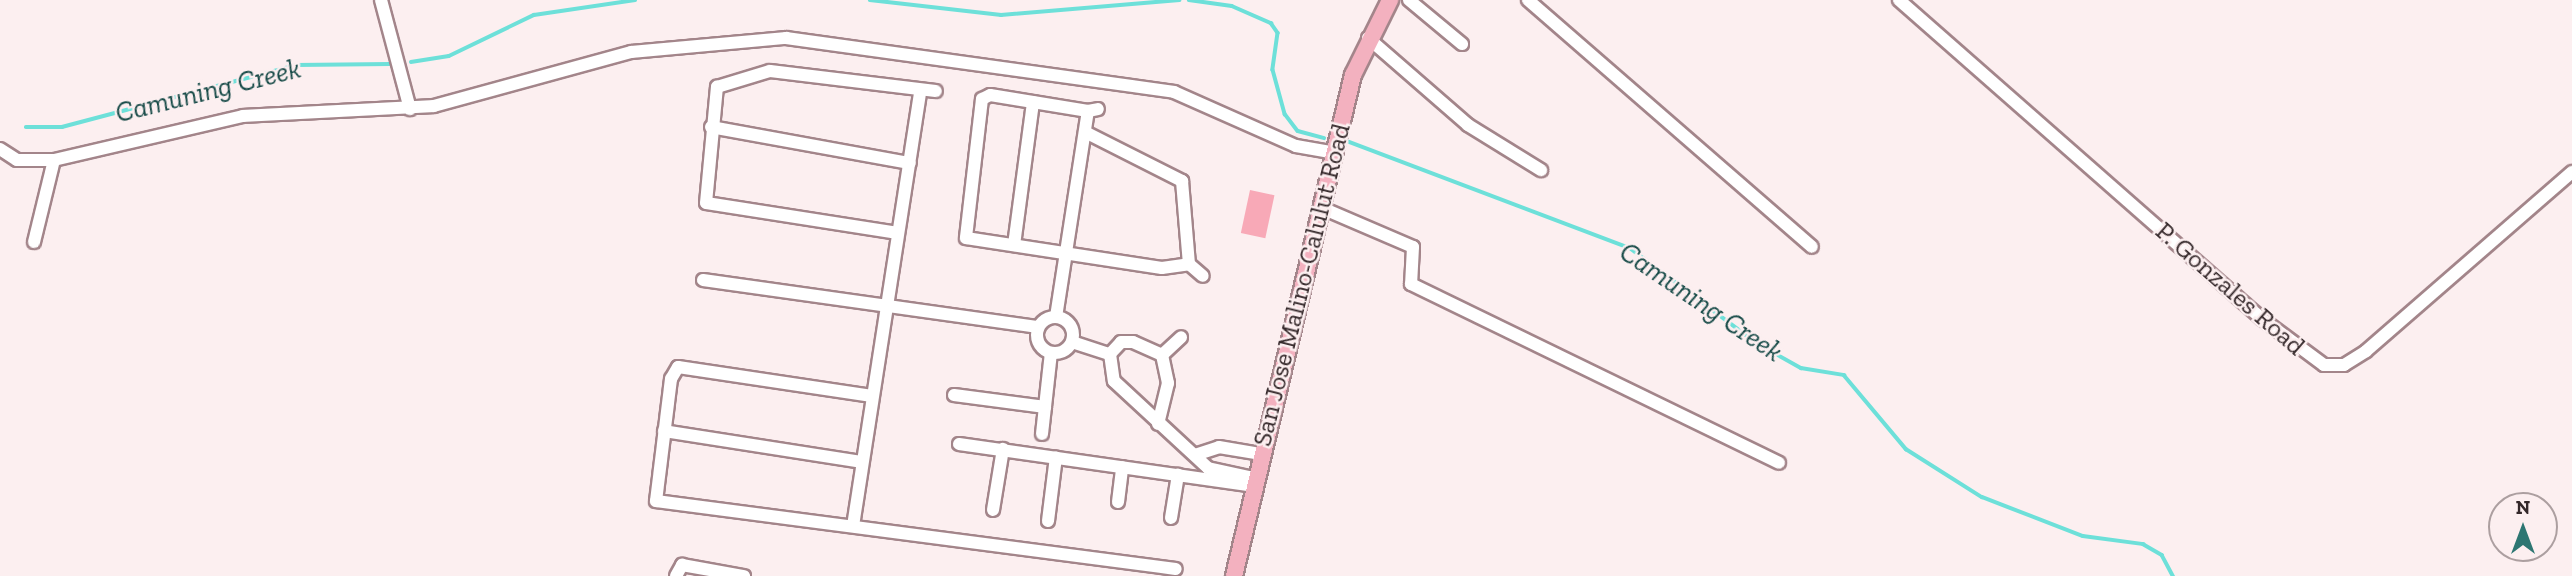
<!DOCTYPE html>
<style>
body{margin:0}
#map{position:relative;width:2572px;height:576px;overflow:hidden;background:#fceff0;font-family:"Zilla Slab",serif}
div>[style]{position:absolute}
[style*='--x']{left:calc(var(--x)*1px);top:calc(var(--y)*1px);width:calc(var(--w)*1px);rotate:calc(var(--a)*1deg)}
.green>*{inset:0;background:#f8a9b7;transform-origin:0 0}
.stream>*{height:3.5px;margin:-1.75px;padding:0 1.75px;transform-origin:1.75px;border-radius:1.75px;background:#6de0d9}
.roads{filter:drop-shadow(2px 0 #a3858a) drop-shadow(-2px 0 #a3858a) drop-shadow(0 2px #a3858a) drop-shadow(0 -2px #a3858a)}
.minor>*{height:12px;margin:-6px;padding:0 6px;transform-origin:6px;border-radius:6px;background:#fff}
.minor>.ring{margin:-6px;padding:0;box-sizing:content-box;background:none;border:12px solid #fff;border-radius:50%}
.major>*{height:16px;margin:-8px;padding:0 8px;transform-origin:8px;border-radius:8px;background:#f3b1bf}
span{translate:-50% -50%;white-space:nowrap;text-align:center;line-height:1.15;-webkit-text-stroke:5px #fceff0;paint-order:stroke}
.street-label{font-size:26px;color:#332729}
.water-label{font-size:28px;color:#154946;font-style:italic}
.north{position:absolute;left:2488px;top:492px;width:70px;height:70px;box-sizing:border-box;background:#fceff0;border:2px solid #ac9fa0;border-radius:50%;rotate:0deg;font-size:19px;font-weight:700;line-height:28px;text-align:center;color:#332729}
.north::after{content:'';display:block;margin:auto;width:24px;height:32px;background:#2d7672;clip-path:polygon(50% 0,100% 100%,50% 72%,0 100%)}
</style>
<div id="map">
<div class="green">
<div style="left:1250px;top:190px;width:25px;height:44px;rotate:12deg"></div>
</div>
<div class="stream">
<div style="--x:870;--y:0;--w:132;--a:6.5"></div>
<div style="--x:1001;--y:15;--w:179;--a:-4.8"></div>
<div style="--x:1189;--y:0;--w:43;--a:7.9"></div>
<div style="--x:1232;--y:6;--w:43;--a:23.6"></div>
<div style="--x:1271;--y:23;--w:12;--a:55"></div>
<div style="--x:1278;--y:33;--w:37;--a:98"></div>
<div style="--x:1273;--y:70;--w:46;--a:74.7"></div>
<div style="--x:1285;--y:114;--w:21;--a:53"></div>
<div style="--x:1298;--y:131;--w:27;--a:15"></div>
<div style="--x:411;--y:62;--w:38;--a:-9"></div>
<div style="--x:449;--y:56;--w:94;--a:-25.8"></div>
<div style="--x:534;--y:15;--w:102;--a:-8.4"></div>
<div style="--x:26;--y:127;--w:36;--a:0"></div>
<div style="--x:62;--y:127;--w:242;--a:-14.8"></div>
<div style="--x:296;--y:65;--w:94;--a:-0.6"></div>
<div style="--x:1344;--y:140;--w:306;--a:20.7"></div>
<div style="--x:1630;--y:248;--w:156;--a:36.9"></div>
<div style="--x:1755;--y:342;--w:53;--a:29.5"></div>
<div style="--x:1801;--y:368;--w:44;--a:9.2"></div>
<div style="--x:1844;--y:375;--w:97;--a:50"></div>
<div style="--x:1906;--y:449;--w:90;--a:32.3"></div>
<div style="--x:1982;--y:497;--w:108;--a:21.1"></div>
<div style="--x:2083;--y:536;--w:61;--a:7.6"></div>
<div style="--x:2143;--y:544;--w:22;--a:30"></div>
<div style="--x:2162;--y:555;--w:24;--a:62"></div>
</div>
<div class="roads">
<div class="minor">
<div style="--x:381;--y:0;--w:113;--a:75.1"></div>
<div style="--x:1409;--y:0;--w:69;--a:39.7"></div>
<div style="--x:1528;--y:0;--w:376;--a:41"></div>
<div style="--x:1899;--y:0;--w:483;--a:41.3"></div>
<div style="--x:2262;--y:319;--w:77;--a:36.6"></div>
<div style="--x:2324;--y:365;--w:20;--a:0"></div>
<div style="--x:2344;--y:365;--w:26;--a:-32"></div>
<div style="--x:2366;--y:351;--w:273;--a:-41"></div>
<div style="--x:1368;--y:38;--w:133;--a:41"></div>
<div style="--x:1468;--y:125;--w:86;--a:31.7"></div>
<div style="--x:1088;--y:111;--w:99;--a:-170.7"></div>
<div style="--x:990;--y:95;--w:9;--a:153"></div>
<div style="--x:982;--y:99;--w:140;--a:96.6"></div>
<div style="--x:966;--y:238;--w:198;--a:8.7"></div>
<div style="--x:1162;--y:268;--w:27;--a:-8"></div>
<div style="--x:711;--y:127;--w:202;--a:10.3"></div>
<div style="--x:1085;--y:132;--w:109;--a:26.8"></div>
<div style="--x:1182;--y:181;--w:83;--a:85.2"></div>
<div style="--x:1189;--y:264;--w:18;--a:41"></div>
<div style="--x:0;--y:149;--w:20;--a:33"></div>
<div style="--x:17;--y:160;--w:37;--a:0"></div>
<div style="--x:54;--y:160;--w:194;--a:-13.1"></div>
<div style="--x:243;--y:116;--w:191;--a:-3"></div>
<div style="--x:434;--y:106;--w:204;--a:-15.3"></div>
<div style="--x:631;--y:52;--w:156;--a:-5.2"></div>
<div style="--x:786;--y:38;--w:392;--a:7.9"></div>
<div style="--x:1174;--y:92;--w:133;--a:23.9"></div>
<div style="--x:1296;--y:146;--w:39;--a:10"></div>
<div style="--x:1322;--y:208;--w:99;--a:23.2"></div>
<div style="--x:1413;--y:247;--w:37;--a:93"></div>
<div style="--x:1411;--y:284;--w:409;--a:25.9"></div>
<div style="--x:898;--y:233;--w:194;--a:-171.1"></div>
<div style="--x:706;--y:203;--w:117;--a:-84.6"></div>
<div style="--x:717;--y:87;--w:55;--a:-16.8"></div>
<div style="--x:770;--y:71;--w:167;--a:6.9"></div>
<div style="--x:34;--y:242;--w:84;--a:-76.3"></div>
<div style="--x:1014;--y:245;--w:144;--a:-82.4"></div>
<div style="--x:703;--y:280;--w:337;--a:8"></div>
<div class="ring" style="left:1037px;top:317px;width:24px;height:24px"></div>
<div style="--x:1056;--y:317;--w:208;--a:-81.2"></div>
<div style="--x:1088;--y:111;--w:10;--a:-11"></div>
<div style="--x:1072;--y:342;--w:40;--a:18"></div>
<div style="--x:1110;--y:354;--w:27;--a:82"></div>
<div style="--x:1114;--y:381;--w:128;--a:42.8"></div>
<div style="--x:1208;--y:468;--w:47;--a:12.3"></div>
<div style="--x:1110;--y:354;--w:16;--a:-47"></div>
<div style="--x:1121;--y:342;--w:12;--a:0"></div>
<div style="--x:1133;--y:342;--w:32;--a:24"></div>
<div style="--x:1162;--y:355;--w:29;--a:78"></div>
<div style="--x:1168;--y:383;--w:42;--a:103.7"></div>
<div style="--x:1162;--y:355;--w:26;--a:-43"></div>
<div style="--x:954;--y:395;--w:92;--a:7.5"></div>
<div style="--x:872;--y:396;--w:196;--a:-171.5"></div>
<div style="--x:678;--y:367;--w:14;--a:120"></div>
<div style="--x:671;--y:379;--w:123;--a:97"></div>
<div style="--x:656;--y:501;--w:524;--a:7.45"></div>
<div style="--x:664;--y:431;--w:200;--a:8.9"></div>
<div style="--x:1042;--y:434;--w:81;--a:-83.7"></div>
<div style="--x:959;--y:444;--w:297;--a:8.1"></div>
<div style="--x:1195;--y:455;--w:25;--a:-18"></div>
<div style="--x:1219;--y:447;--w:43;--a:9.5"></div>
<div style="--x:1118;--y:502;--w:35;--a:-83"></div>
<div style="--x:993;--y:510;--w:62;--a:-80.7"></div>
<div style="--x:1171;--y:518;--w:44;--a:-80.8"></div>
<div style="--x:1048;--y:521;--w:64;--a:-82.9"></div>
<div style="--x:853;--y:526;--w:437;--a:-81.2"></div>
<div style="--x:676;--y:576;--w:13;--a:-61"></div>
<div style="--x:682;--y:565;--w:63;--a:10.1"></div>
</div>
<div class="major">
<div style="--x:1234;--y:576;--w:515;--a:-76.64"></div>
<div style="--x:1353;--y:75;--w:84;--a:-63.7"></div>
</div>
</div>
<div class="street-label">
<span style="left:1302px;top:285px;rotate:-76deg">San Jose Malino-Calulut Road</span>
<span style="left:2230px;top:289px;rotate:41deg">P. Gonzales Road</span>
</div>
<div class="water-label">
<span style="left:208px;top:91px;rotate:-14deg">Camuning Creek</span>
<span style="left:1701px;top:302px;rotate:34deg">Camuning Creek</span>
</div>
<div class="north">N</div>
</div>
